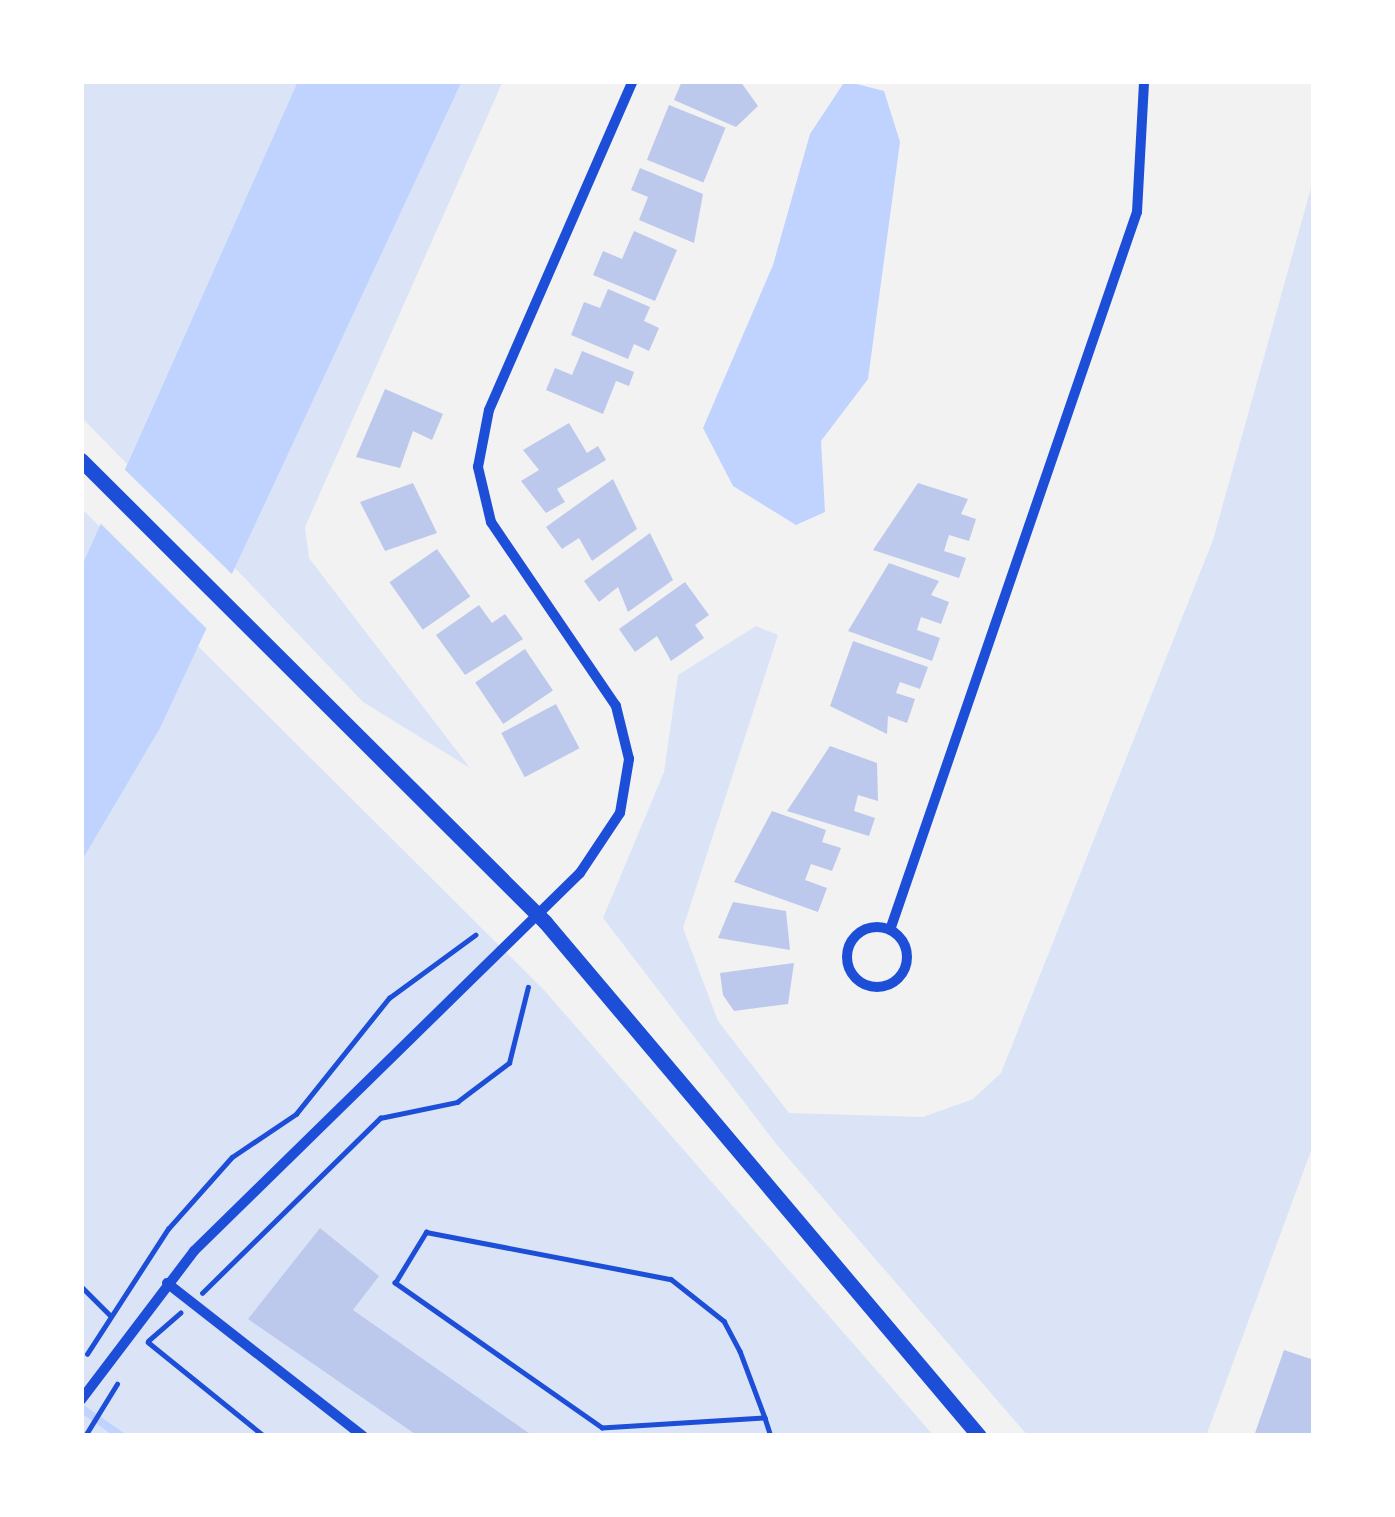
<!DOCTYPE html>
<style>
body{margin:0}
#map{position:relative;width:1395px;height:1517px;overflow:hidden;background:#f2f2f2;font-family:"Open Sans",sans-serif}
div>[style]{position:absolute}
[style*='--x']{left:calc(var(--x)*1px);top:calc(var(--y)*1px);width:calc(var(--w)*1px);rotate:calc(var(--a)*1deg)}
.green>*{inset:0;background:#dbe4f7}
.water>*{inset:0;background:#bfd3fe}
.pier>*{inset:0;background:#f2f2f2}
.stream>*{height:8px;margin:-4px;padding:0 4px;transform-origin:4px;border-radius:4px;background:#bfd3fe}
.building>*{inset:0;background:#bdc9ec;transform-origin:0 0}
.path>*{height:4.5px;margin:-2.25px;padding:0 2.25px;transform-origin:2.25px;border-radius:2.25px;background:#1d4ed8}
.service>*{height:4.5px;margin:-2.25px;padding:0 2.25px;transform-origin:2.25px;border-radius:2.25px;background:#1d4ed8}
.minor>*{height:10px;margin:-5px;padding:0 5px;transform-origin:5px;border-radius:5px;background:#1d4ed8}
.minor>.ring{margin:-5px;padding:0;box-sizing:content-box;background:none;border:10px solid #1d4ed8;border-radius:50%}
.secondary>*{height:15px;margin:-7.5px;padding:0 7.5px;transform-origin:7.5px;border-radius:7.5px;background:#1d4ed8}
span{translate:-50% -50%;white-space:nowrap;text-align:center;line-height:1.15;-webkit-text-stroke:9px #fff;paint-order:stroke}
.frame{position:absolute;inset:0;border:84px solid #fff;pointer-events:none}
</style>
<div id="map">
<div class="green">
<div style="clip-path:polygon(81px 81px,298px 81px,127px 464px,81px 417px)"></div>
<div style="clip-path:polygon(462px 81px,503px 81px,305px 527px,309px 558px,470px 768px,363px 702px,234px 567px)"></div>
<div style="clip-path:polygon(1314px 177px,1314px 1143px,1206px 1436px,1028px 1436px,777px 1145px,603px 918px,664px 772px,678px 675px,756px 626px,778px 635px,683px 928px,718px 1021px,789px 1113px,923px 1117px,973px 1099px,1001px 1073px,1213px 540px)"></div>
<div style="clip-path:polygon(81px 508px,100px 527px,81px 568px)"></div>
<div style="clip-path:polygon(198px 646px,543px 989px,934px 1436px,81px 1436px,81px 862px)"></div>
</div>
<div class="water">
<div style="clip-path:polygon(298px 81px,462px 81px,160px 728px,81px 862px,81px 568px)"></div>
<div style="clip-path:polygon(845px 81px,884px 91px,900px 142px,868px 379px,821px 441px,825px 512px,796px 525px,733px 486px,703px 428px,773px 265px,810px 134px)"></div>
</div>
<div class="pier">
<div style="clip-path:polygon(120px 465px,236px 578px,211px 633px,96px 519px)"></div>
</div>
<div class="stream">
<div style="--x:81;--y:1408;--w:49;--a:35"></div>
</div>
<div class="building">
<div style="clip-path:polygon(682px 81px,740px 81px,758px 106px,736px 127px,674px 100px)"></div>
<div style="left:669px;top:105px;width:61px;height:59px;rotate:22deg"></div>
<div style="clip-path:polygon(640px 168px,703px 194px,694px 243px,639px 220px,648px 197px,631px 190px)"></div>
<div style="clip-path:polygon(634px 231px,677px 250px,655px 301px,593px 275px,603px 251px,622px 259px)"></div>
<div style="clip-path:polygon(608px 289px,650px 307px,644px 321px,659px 328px,649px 351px,634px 344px,628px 359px,571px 335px,584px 302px,600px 308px)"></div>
<div style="clip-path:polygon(582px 351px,634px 372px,629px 386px,616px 381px,603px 414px,546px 390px,555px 368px,572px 375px)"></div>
<div style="clip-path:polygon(385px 389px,443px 414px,432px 440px,413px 431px,400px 468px,356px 457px)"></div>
<div style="clip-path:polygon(569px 423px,587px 453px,598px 446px,606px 460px,557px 489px,565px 502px,546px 513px,521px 481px,539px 470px,523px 450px)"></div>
<div style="clip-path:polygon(613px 479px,637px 529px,592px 561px,579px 538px,562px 549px,546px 527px)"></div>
<div style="clip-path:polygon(413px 483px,437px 533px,385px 551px,360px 502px)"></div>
<div style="clip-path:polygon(918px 483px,968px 499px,961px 514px,976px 519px,969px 541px,949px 535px,944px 551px,966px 558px,959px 578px,873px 550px)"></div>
<div style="clip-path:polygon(650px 533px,673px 580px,628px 612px,618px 587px,599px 602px,584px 581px)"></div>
<div style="left:437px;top:549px;width:58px;height:58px;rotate:55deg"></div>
<div style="clip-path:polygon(889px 563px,939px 581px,931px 595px,949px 602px,941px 624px,921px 617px,917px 630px,940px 638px,932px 661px,848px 631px)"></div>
<div style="clip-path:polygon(685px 582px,709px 615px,695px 625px,704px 638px,671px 661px,657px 636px,635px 652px,619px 629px)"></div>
<div style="clip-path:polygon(479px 605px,492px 623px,505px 614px,523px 639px,465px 675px,436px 635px)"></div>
<div style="clip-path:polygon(853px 641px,928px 667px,920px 689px,900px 682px,896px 693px,915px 699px,907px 723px,888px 716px,887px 734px,830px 706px)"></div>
<div style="left:525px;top:649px;width:50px;height:60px;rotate:56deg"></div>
<div style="left:556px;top:704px;width:50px;height:62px;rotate:62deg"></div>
<div style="clip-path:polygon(830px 746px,877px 763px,878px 801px,858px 795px,854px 811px,875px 818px,869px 836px,787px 811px)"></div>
<div style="clip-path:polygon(772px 811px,826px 830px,822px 842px,841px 848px,832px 871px,811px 864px,805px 880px,827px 888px,818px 912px,734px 882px)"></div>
<div style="clip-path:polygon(733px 902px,786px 911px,790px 950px,718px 938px)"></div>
<div style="clip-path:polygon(794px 963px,788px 1004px,734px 1011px,723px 995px,720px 973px)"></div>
<div style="clip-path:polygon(320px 1228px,379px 1276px,353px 1310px,533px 1436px,418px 1436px,248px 1319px)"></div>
<div style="clip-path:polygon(1284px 1350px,1314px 1360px,1314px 1436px,1254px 1436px)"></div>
</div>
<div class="path">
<div style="--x:81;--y:1286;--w:42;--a:45"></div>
<div style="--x:202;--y:1293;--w:250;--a:-44.5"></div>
<div style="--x:380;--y:1118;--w:79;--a:-11.7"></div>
<div style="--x:457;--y:1102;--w:65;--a:-36.9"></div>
<div style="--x:509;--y:1063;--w:78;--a:-76"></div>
<div style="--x:148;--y:1341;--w:43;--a:-41.2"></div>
<div style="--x:148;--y:1342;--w:149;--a:39"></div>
<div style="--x:87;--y:1354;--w:149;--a:-57.1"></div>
<div style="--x:168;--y:1229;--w:96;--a:-48.4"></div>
<div style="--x:232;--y:1157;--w:77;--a:-33.9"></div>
<div style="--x:296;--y:1114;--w:149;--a:-51.3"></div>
<div style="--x:389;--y:998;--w:107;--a:-36.2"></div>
<div style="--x:85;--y:1436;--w:61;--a:-58.4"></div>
</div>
<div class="service">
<div style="--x:765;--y:1418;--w:163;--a:176.5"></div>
<div style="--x:602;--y:1428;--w:253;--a:-145"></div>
<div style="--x:395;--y:1283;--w:60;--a:-58.7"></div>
<div style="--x:426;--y:1232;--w:249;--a:10.9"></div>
<div style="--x:671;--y:1279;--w:68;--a:38.4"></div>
<div style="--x:724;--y:1321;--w:34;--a:62"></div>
<div style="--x:740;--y:1351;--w:72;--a:69.5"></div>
<div style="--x:765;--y:1418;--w:19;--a:72"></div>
</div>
<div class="minor">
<div class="ring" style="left:847px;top:927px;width:50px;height:50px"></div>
<div style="--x:890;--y:930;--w:759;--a:-71.02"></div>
<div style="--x:1137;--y:212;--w:131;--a:-86.9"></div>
<div style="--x:167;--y:1283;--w:249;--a:38"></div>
<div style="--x:81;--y:1400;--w:187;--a:-52.8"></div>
<div style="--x:194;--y:1251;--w:540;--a:-44.4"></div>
<div style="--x:580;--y:873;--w:72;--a:-56.3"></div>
<div style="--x:620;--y:813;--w:55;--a:-80.5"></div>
<div style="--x:629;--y:759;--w:55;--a:-103.8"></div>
<div style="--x:616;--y:706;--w:222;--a:-124.2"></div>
<div style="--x:491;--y:522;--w:57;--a:-103.3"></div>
<div style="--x:478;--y:467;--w:58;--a:-79.1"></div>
<div style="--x:489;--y:410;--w:359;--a:-66.4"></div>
</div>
<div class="secondary">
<div style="--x:81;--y:460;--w:655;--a:44.88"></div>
<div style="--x:545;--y:922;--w:673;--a:49.82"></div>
</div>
<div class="frame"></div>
</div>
